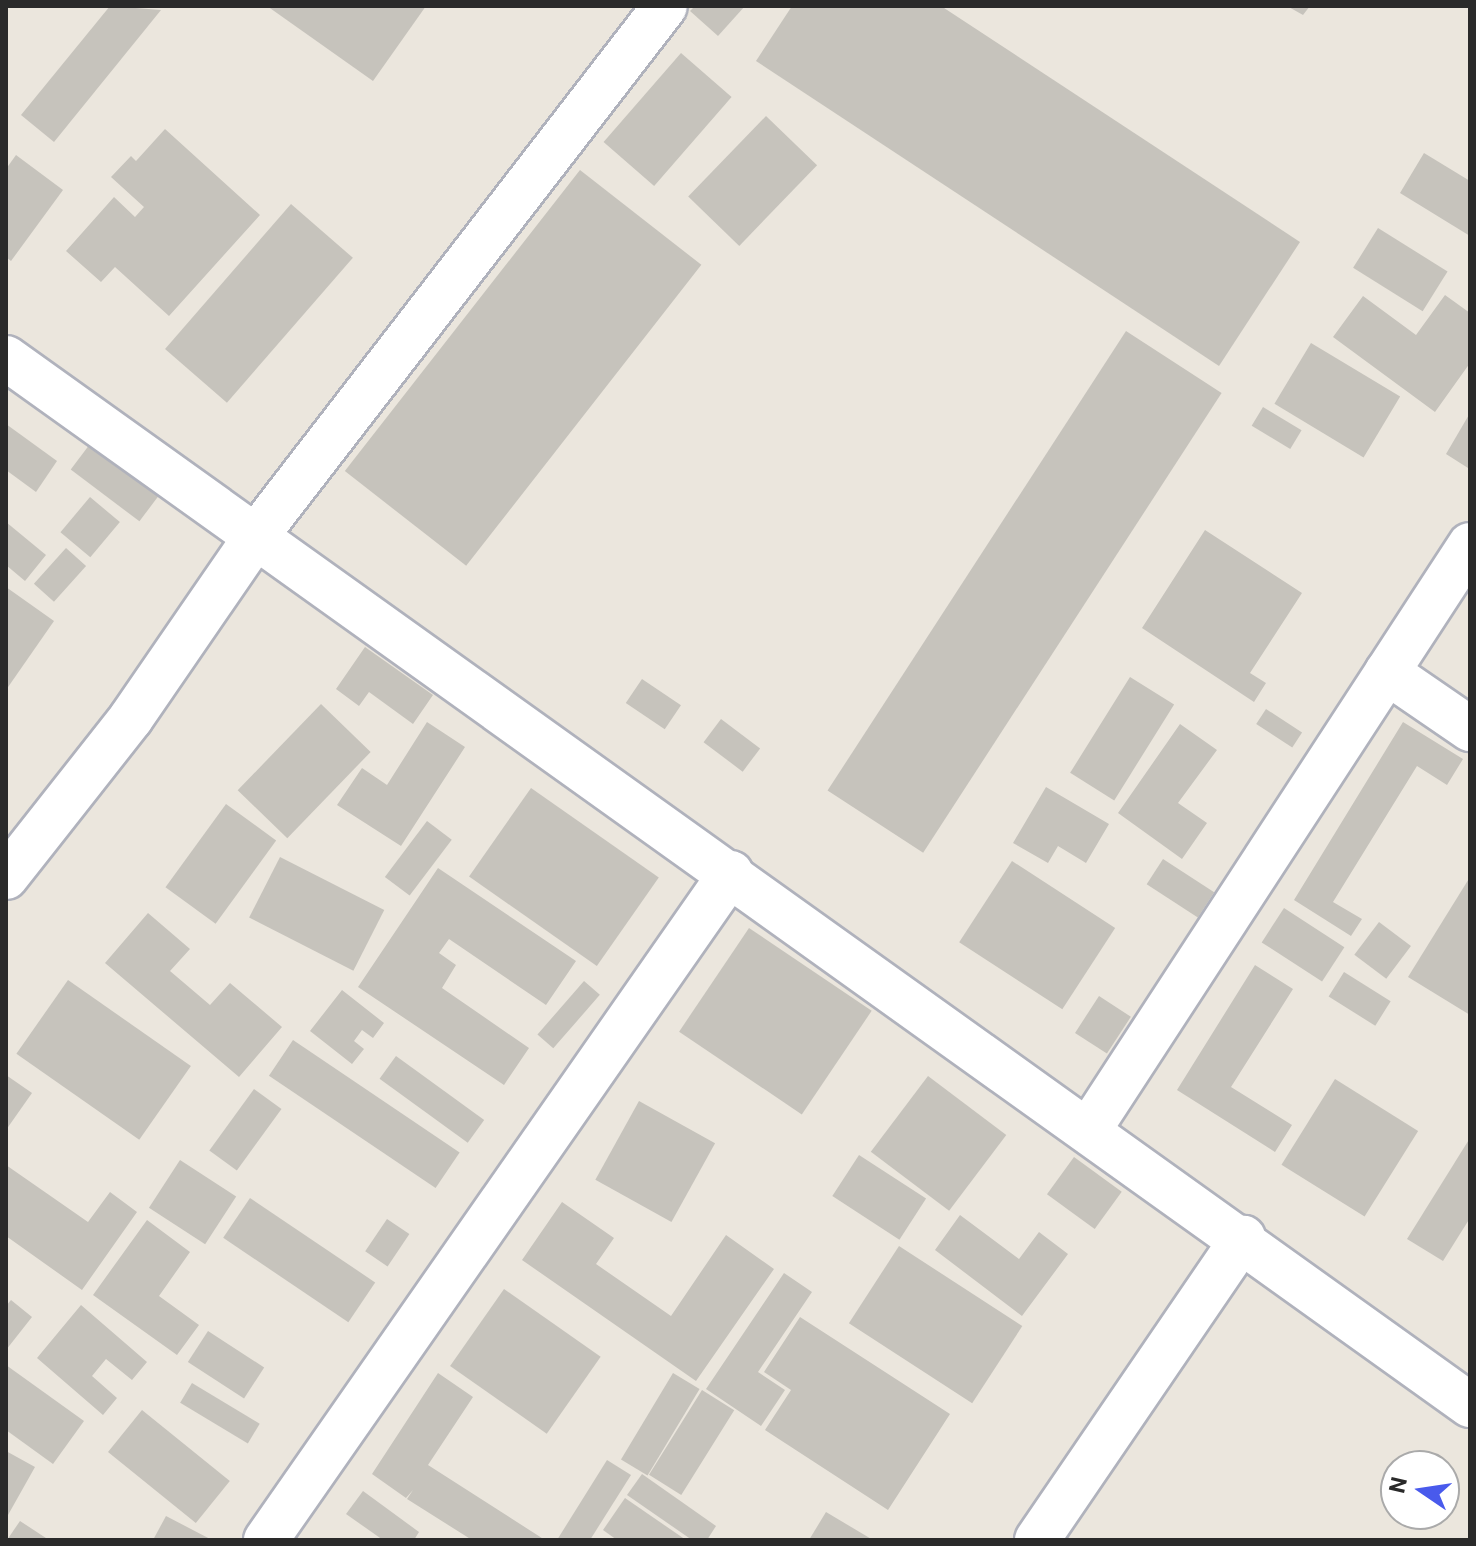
<!DOCTYPE html>
<style>
body{margin:0}
#map{position:relative;width:1476px;height:1546px;overflow:hidden;background:#ebe6dd;font-family:Roboto,sans-serif}
div>[style]{position:absolute}
[style*='--x']{left:calc(var(--x)*1px);top:calc(var(--y)*1px);width:calc(var(--w)*1px);rotate:calc(var(--a)*1deg)}
.building>*{inset:0;background:#c6c3bc;transform-origin:0 0}
.roads{filter:drop-shadow(2px 0 #b0b2bc) drop-shadow(-2px 0 #b0b2bc) drop-shadow(0 2px #b0b2bc) drop-shadow(0 -2px #b0b2bc)}
.minor>*{height:44px;margin:-22px;padding:0 22px;transform-origin:22px;border-radius:22px;background:#fff}
span{translate:-50% -50%;white-space:nowrap;text-align:center;line-height:1.15;-webkit-text-stroke:6px #fff;paint-order:stroke}
.frame{position:absolute;inset:0;border:8px solid #2a2a2a;pointer-events:none}
.north{position:absolute;left:1380px;top:1450px;width:80px;height:80px;box-sizing:border-box;background:#fff;border:2px solid #aaa;border-radius:50%;rotate:283deg;font-size:22px;font-weight:700;line-height:32px;text-align:center;color:#2a2a2a}
.north::after{content:'';display:block;margin:auto;width:28px;height:36px;background:#495aec;clip-path:polygon(50% 0,100% 100%,50% 72%,0 100%)}
</style>
<div id="map">
<div class="building">
<div style="clip-path:polygon(110px 6px,161px 10px,54px 142px,21px 115px)"></div>
<div style="clip-path:polygon(267px 6px,426px 6px,373px 81px)"></div>
<div style="clip-path:polygon(695px 6px,745px 6px,718px 36px,690px 11px)"></div>
<div style="clip-path:polygon(792px 6px,941px 6px,1300px 242px,1219px 366px,756px 61px)"></div>
<div style="clip-path:polygon(1287px 6px,1310px 6px,1303px 15px)"></div>
<div style="left:681px;top:53px;width:67px;height:118px;rotate:41deg"></div>
<div style="left:766px;top:116px;width:71px;height:112px;rotate:44deg"></div>
<div style="clip-path:polygon(165px 129px,260px 215px,169px 316px,115px 267px,101px 282px,66px 251px,114px 197px,135px 217px,144px 207px,111px 177px,131px 156px,136px 161px)"></div>
<div style="clip-path:polygon(1424px 153px,1470px 181px,1470px 236px,1400px 193px)"></div>
<div style="clip-path:polygon(16px 155px,63px 190px,11px 261px,6px 257px,6px 169px)"></div>
<div style="left:580px;top:170px;width:154px;height:382px;rotate:38deg"></div>
<div style="left:291px;top:204px;width:82px;height:192px;rotate:41deg"></div>
<div style="left:1378px;top:228px;width:82px;height:47px;rotate:32deg"></div>
<div style="clip-path:polygon(1445px 295px,1470px 313px,1470px 363px,1435px 412px,1333px 337px,1363px 296px,1416px 335px)"></div>
<div style="left:1126px;top:331px;width:114px;height:548px;rotate:33deg"></div>
<div style="left:1311px;top:343px;width:104px;height:71px;rotate:31deg"></div>
<div style="left:1263px;top:407px;width:45px;height:22px;rotate:31deg"></div>
<div style="clip-path:polygon(1470px 413px,1470px 464px,1468px 468px,1446px 454px)"></div>
<div style="clip-path:polygon(6px 424px,57px 461px,36px 492px,6px 470px)"></div>
<div style="left:93px;top:440px;width:86px;height:37px;rotate:37deg"></div>
<div style="left:90px;top:497px;width:39px;height:46px;rotate:40deg"></div>
<div style="clip-path:polygon(6px 522px,46px 555px,25px 581px,6px 565px)"></div>
<div style="clip-path:polygon(1205px 530px,1302px 593px,1250px 673px,1266px 683px,1254px 702px,1142px 628px)"></div>
<div style="left:66px;top:548px;width:27px;height:48px;rotate:42deg"></div>
<div style="clip-path:polygon(6px 587px,54px 621px,6px 690px)"></div>
<div style="clip-path:polygon(365px 647px,433px 695px,413px 724px,369px 692px,359px 706px,336px 689px)"></div>
<div style="left:1130px;top:677px;width:52px;height:113px;rotate:32deg"></div>
<div style="left:642px;top:679px;width:47px;height:29px;rotate:34deg"></div>
<div style="left:321px;top:704px;width:69px;height:120px;rotate:44deg"></div>
<div style="left:1266px;top:709px;width:43px;height:18px;rotate:33deg"></div>
<div style="left:721px;top:719px;width:49px;height:29px;rotate:37deg"></div>
<div style="clip-path:polygon(427px 722px,465px 747px,401px 846px,337px 805px,362px 768px,387px 785px)"></div>
<div style="clip-path:polygon(1403px 722px,1463px 759px,1447px 785px,1417px 766px,1333px 902px,1362px 919px,1351px 936px,1294px 900px)"></div>
<div style="clip-path:polygon(1180px 724px,1217px 750px,1178px 803px,1207px 823px,1182px 859px,1118px 813px)"></div>
<div style="clip-path:polygon(1046px 787px,1109px 824px,1086px 863px,1058px 846px,1048px 863px,1013px 843px)"></div>
<div style="left:531px;top:788px;width:156px;height:108px;rotate:35deg"></div>
<div style="left:226px;top:804px;width:62px;height:103px;rotate:36deg"></div>
<div style="left:427px;top:821px;width:31px;height:70px;rotate:37deg"></div>
<div style="left:280px;top:857px;width:117px;height:68px;rotate:27deg"></div>
<div style="left:1163px;top:859px;width:61px;height:30px;rotate:33deg"></div>
<div style="left:1012px;top:861px;width:123px;height:97px;rotate:33deg"></div>
<div style="clip-path:polygon(438px 868px,576px 961px,546px 1005px,449px 939px,439px 953px,456px 965px,442px 988px,529px 1048px,504px 1085px,358px 987px)"></div>
<div style="clip-path:polygon(1470px 877px,1470px 1015px,1408px 977px)"></div>
<div style="left:1284px;top:908px;width:72px;height:41px;rotate:33deg"></div>
<div style="clip-path:polygon(148px 913px,190px 949px,170px 971px,210px 1005px,230px 983px,282px 1027px,239px 1077px,105px 963px)"></div>
<div style="left:1379px;top:922px;width:40px;height:41px;rotate:37deg"></div>
<div style="left:749px;top:928px;width:148px;height:125px;rotate:34deg"></div>
<div style="clip-path:polygon(1255px 965px,1293px 989px,1231px 1087px,1292px 1125px,1275px 1152px,1177px 1090px)"></div>
<div style="left:1344px;top:972px;width:55px;height:29px;rotate:32deg"></div>
<div style="left:68px;top:980px;width:150px;height:90px;rotate:35deg"></div>
<div style="left:584px;top:981px;width:21px;height:71px;rotate:41deg"></div>
<div style="clip-path:polygon(342px 990px,384px 1023px,373px 1038px,362px 1030px,354px 1041px,364px 1049px,352px 1064px,310px 1031px)"></div>
<div style="left:1099px;top:996px;width:38px;height:44px;rotate:33deg"></div>
<div style="left:293px;top:1040px;width:201px;height:43px;rotate:34deg"></div>
<div style="left:396px;top:1056px;width:109px;height:28px;rotate:36deg"></div>
<div style="clip-path:polygon(6px 1075px,32px 1093px,6px 1130px)"></div>
<div style="left:928px;top:1076px;width:98px;height:95px;rotate:37deg"></div>
<div style="left:1335px;top:1079px;width:98px;height:101px;rotate:32deg"></div>
<div style="left:254px;top:1089px;width:34px;height:76px;rotate:36deg"></div>
<div style="left:639px;top:1101px;width:87px;height:90px;rotate:29deg"></div>
<div style="clip-path:polygon(1470px 1138px,1470px 1218px,1443px 1261px,1407px 1239px)"></div>
<div style="left:859px;top:1155px;width:80px;height:49px;rotate:33deg"></div>
<div style="left:1074px;top:1157px;width:59px;height:46px;rotate:36deg"></div>
<div style="left:180px;top:1160px;width:67px;height:57px;rotate:33deg"></div>
<div style="clip-path:polygon(6px 1165px,88px 1222px,110px 1192px,137px 1212px,82px 1290px,6px 1236px)"></div>
<div style="left:250px;top:1198px;width:151px;height:48px;rotate:34deg"></div>
<div style="clip-path:polygon(562px 1202px,614px 1238px,596px 1264px,671px 1316px,726px 1235px,774px 1269px,696px 1381px,522px 1260px)"></div>
<div style="clip-path:polygon(960px 1215px,1019px 1259px,1039px 1232px,1068px 1254px,1022px 1316px,935px 1250px)"></div>
<div style="left:387px;top:1219px;width:27px;height:39px;rotate:34deg"></div>
<div style="clip-path:polygon(147px 1220px,190px 1252px,159px 1296px,199px 1325px,177px 1355px,93px 1295px)"></div>
<div style="left:899px;top:1246px;width:147px;height:92px;rotate:33deg"></div>
<div style="clip-path:polygon(784px 1273px,812px 1292px,758px 1372px,785px 1390px,761px 1426px,706px 1389px)"></div>
<div style="left:504px;top:1289px;width:118px;height:94px;rotate:35deg"></div>
<div style="clip-path:polygon(11px 1300px,32px 1317px,6px 1350px,6px 1306px)"></div>
<div style="clip-path:polygon(81px 1305px,147px 1362px,132px 1380px,106px 1359px,92px 1376px,117px 1398px,103px 1415px,37px 1358px)"></div>
<div style="clip-path:polygon(800px 1317px,950px 1414px,888px 1510px,765px 1430px,791px 1390px,764px 1372px)"></div>
<div style="left:208px;top:1331px;width:67px;height:37px;rotate:33deg"></div>
<div style="clip-path:polygon(6px 1365px,84px 1421px,53px 1464px,6px 1430px)"></div>
<div style="clip-path:polygon(438px 1373px,473px 1397px,428px 1465px,545px 1540px,472px 1540px,407px 1499px,413px 1490px,406px 1498px,372px 1474px)"></div>
<div style="left:673px;top:1373px;width:31px;height:101px;rotate:31deg"></div>
<div style="left:192px;top:1383px;width:79px;height:23px;rotate:31deg"></div>
<div style="left:702px;top:1390px;width:38px;height:100px;rotate:32deg"></div>
<div style="left:142px;top:1410px;width:113px;height:54px;rotate:39deg"></div>
<div style="clip-path:polygon(6px 1451px,35px 1467px,8px 1515px,6px 1514px)"></div>
<div style="clip-path:polygon(607px 1460px,631px 1475px,590px 1540px,557px 1540px)"></div>
<div style="clip-path:polygon(642px 1474px,716px 1526px,707px 1540px,692px 1540px,627px 1495px)"></div>
<div style="clip-path:polygon(363px 1491px,419px 1532px,414px 1540px,383px 1540px,346px 1514px)"></div>
<div style="clip-path:polygon(625px 1498px,686px 1540px,617px 1540px,603px 1530px)"></div>
<div style="clip-path:polygon(826px 1512px,873px 1540px,809px 1540px)"></div>
<div style="clip-path:polygon(166px 1516px,212px 1540px,153px 1540px)"></div>
<div style="clip-path:polygon(20px 1521px,49px 1540px,7px 1540px)"></div>
</div>
<div class="roads">
<div class="minor">
<div style="--x:6;--y:358;--w:1800;--a:35.57"></div>
<div style="--x:1387;--y:672;--w:101;--a:34.5"></div>
<div style="--x:6;--y:877;--w:202;--a:-51.8"></div>
<div style="--x:131;--y:718;--w:221;--a:-55.5"></div>
<div style="--x:256;--y:536;--w:669;--a:-52.34"></div>
<div style="--x:1090;--y:1128;--w:696;--a:-56.9"></div>
<div style="--x:266;--y:1540;--w:813;--a:-55.12"></div>
<div style="--x:1037;--y:1540;--w:366;--a:-55.7"></div>
</div>
</div>
<div class="frame"></div>
<div class="north">N</div>
</div>
